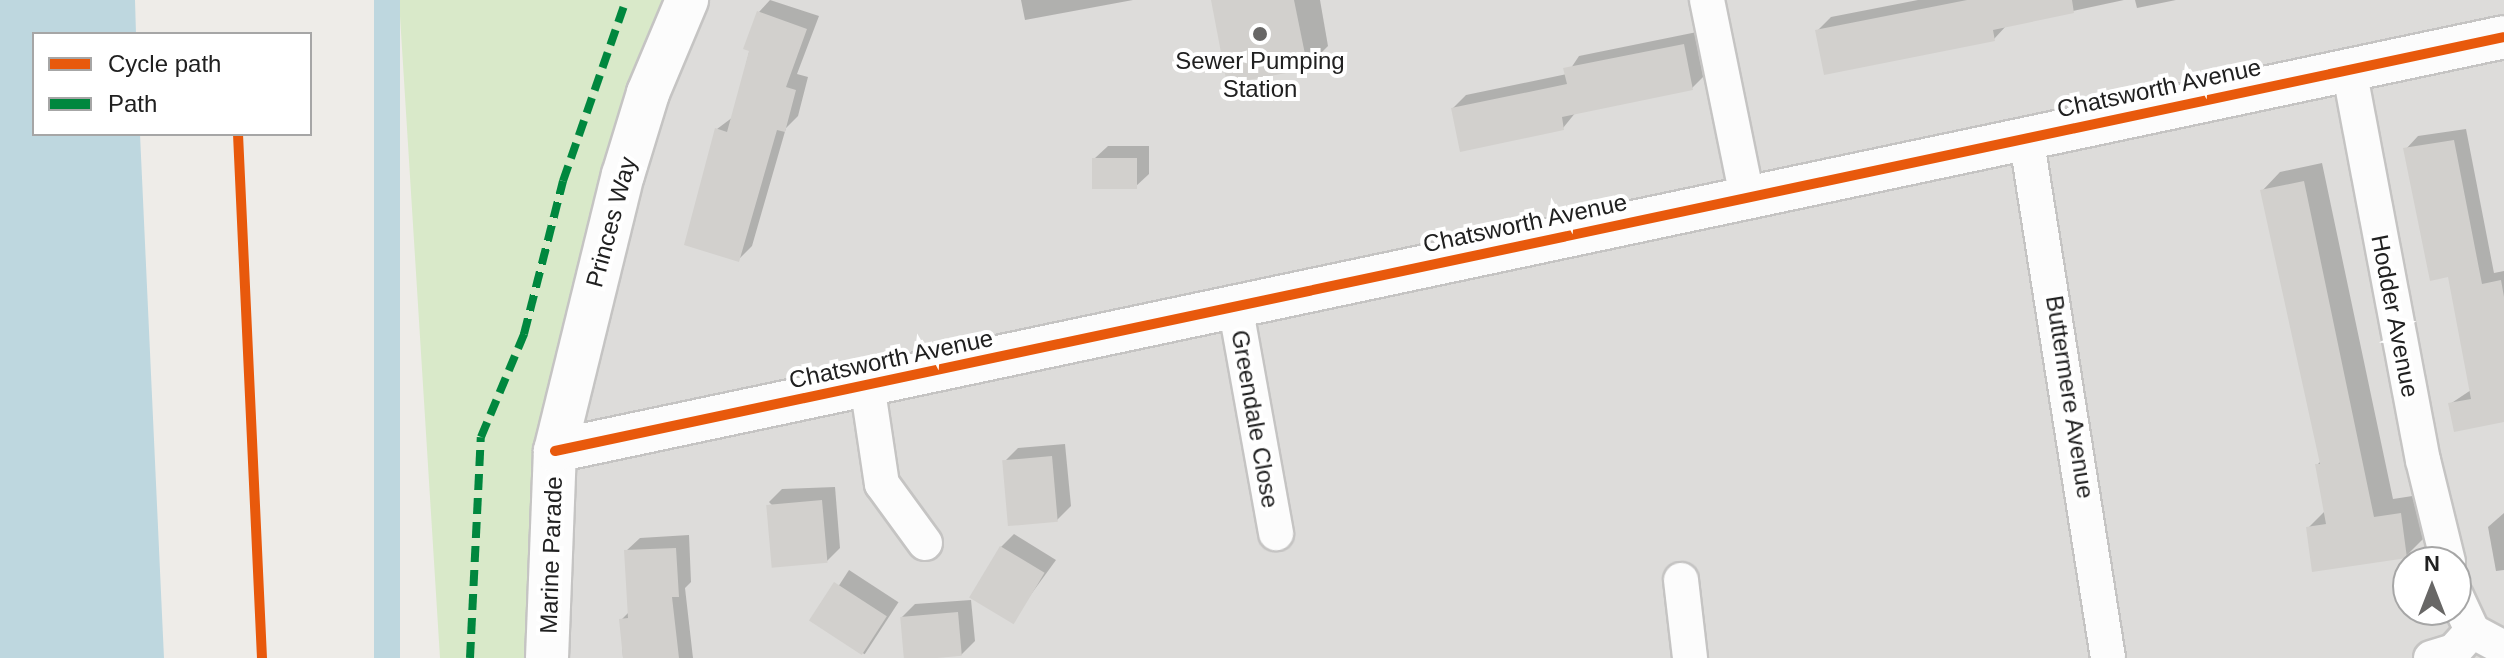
<!DOCTYPE html>
<style>
body{margin:0}
#map{position:relative;width:2504px;height:658px;overflow:hidden;background:#eeece8;font-family:Arial,sans-serif}
div>[style]{position:absolute}
[style*='--x']{left:calc(var(--x)*1px);top:calc(var(--y)*1px);width:calc(var(--w)*1px);rotate:calc(var(--a)*1deg)}
.residential>*{inset:0;background:#dddcda}
.grass>*{inset:0;background:#d9e9c9}
.water>*{inset:0;background:#bed7df;transform-origin:0 0}
.shadow>*{inset:0;background:#0003;transform-origin:0 0}
.building>*{inset:0;background:#d2d0cd;transform-origin:0 0}
.roads{filter:drop-shadow(2px 0 #c5c4c3) drop-shadow(-2px 0 #c5c4c3) drop-shadow(0 2px #c5c4c3) drop-shadow(0 -2px #c5c4c3)}
.minor>*{height:34px;margin:-17px;padding:0 17px;transform-origin:17px;border-radius:17px;background:#fcfcfc}
.tertiary>*{height:42px;margin:-21px;padding:0 21px;transform-origin:21px;border-radius:21px;background:#fcfcfc}
.quiet>*{height:8px;margin-top:-4px;transform-origin:0;background:repeating-linear-gradient(90deg,#00873e 0 16px,transparent 0 24px)}
.cycleway>*{height:10px;margin:-5px;padding:0 5px;transform-origin:5px;border-radius:5px;background:#e8590c}
.dots>*{width:22px;height:22px;translate:-50% -50%;box-sizing:border-box;border:4px solid #fff;border-radius:50%}
span{translate:-50% -50%;white-space:nowrap;text-align:center;line-height:1.15;-webkit-text-stroke:8px #fff;paint-order:stroke}
.poi-label{font-size:24px;color:#202020}
.street-label{font-size:24px;color:#202020}
.legend{position:absolute;left:32px;top:32px;width:280px;height:104px;box-sizing:border-box;background:#fff;border:2px solid #a6a6a6;margin:0;padding:10px 14px;list-style:none;font-size:24px;color:#202020}
.legend li{display:flex;align-items:center;gap:16px;height:40px}
.legend b{width:40px;border:2px solid #a6a6a6}
.north{position:absolute;left:2392px;top:546px;width:80px;height:80px;box-sizing:border-box;background:#fff;border:2px solid #a6a6a6;border-radius:50%;rotate:0deg;font-size:22px;font-weight:700;line-height:32px;text-align:center;color:#202020}
.north::after{content:'';display:block;margin:auto;width:28px;height:36px;background:#686766;clip-path:polygon(50% 0,100% 100%,50% 72%,0 100%)}
</style>
<div id="map">
<div class="residential">
<div style="clip-path:polygon(evenodd,687px 0,2504px 0,2504px 658px,547px 658px,555px 451px,687px 0,2408px 562px,2456px 562px,2456px 610px,2408px 610px,2408px 562px)"></div>
</div>
<div class="grass">
<div style="clip-path:polygon(399px 0,687px 0,594px 278px,547px 658px,440px 658px)"></div>
</div>
<div class="water">
<div style="clip-path:polygon(0 0,135px 0,136px 34px,34px 34px,34px 134px,140px 134px,164px 658px,0 658px)"></div>
<div style="left:374px;top:0;width:26px;height:659px"></div>
</div>
<div class="shadow">
<div style="clip-path:polygon(770px 0,819px 16px,797px 74px,808px 77px,798px 116px,786px 128px,752px 246px,739px 259px,717px 129px,733px 117px,759px 12px)"></div>
<div style="clip-path:polygon(1021px 0,1133px 0,1025px 20px)"></div>
<div style="clip-path:polygon(1213px 0,1320px 0,1328px 46px,1307px 67px)"></div>
<div style="clip-path:polygon(1918px 0,2124px 0,2007px 25px,1994px 39px,1818px 30px,1831px 17px)"></div>
<div style="clip-path:polygon(2135px 0,2176px 0,2137px 8px)"></div>
<div style="clip-path:polygon(1697px 32px,1705px 75px,1692px 88px,1576px 112px,1563px 128px,1453px 108px,1466px 95px,1567px 74px,1579px 56px)"></div>
<div style="clip-path:polygon(2466px 129px,2494px 273px,2504px 271px,2504px 420px,2450px 404px,2471px 390px,2450px 275px,2406px 149px,2418px 136px)"></div>
<div style="clip-path:polygon(1108px 146px,1149px 146px,1149px 174px,1135px 187px,1094px 159px)"></div>
<div style="clip-path:polygon(2322px 163px,2393px 499px,2419px 495px,2425px 537px,2406px 556px,2308px 528px,2326px 510px,2317px 465px,2321px 461px,2262px 191px,2280px 172px)"></div>
<div style="clip-path:polygon(1065px 444px,1071px 506px,1057px 520px,1004px 462px,1018px 448px)"></div>
<div style="clip-path:polygon(835px 487px,840px 548px,827px 561px,769px 502px,782px 489px)"></div>
<div style="clip-path:polygon(2504px 513px,2504px 570px,2496px 571px,2488px 527px)"></div>
<div style="clip-path:polygon(1014px 534px,1056px 560px,1011px 622px,1001px 547px)"></div>
<div style="clip-path:polygon(689px 535px,691px 582px,685px 588px,693px 658px,623px 658px,621px 620px,630px 611px,626px 551px,640px 538px)"></div>
<div style="left:849px;top:570px;width:59px;height:62px;rotate:33deg"></div>
<div style="clip-path:polygon(971px 600px,975px 641px,961px 655px,905px 658px,902px 617px,915px 604px)"></div>
</div>
<div class="building">
<div style="clip-path:polygon(1211px 0,1294px 0,1308px 69px,1227px 84px)"></div>
<div style="clip-path:polygon(1967px 0,2072px 0,2074px 13px,1993px 30px,1995px 41px,1824px 75px,1815px 30px)"></div>
<div style="clip-path:polygon(757px 11px,807px 29px,786px 87px,796px 90px,785px 132px,777px 130px,739px 262px,684px 245px,715px 128px,727px 132px,749px 51px,743px 49px)"></div>
<div style="clip-path:polygon(1684px 44px,1693px 90px,1562px 117px,1564px 130px,1460px 152px,1451px 108px,1567px 84px,1563px 68px)"></div>
<div style="clip-path:polygon(2454px 140px,2482px 284px,2501px 280px,2504px 297px,2504px 422px,2454px 432px,2448px 403px,2471px 399px,2448px 277px,2430px 281px,2403px 148px)"></div>
<div style="left:1092px;top:158px;width:45px;height:31px"></div>
<div style="clip-path:polygon(2304px 181px,2374px 517px,2401px 513px,2407px 558px,2312px 572px,2306px 527px,2326px 524px,2315px 464px,2320px 464px,2260px 190px)"></div>
<div style="left:1052px;top:456px;width:66px;height:50px;rotate:85deg"></div>
<div style="left:822px;top:500px;width:63px;height:56px;rotate:85deg"></div>
<div style="left:1000px;top:546px;width:52px;height:60px;rotate:31deg"></div>
<div style="clip-path:polygon(676px 548px,679px 597px,672px 597px,679px 658px,623px 658px,619px 619px,628px 618px,624px 550px)"></div>
<div style="left:834px;top:582px;width:63px;height:46px;rotate:33deg"></div>
<div style="left:958px;top:612px;width:44px;height:58px;rotate:85deg"></div>
</div>
<div class="roads">
<div class="minor">
<div style="--x:1707;--y:0;--w:200;--a:78.5"></div>
<div style="--x:2349;--y:69;--w:398;--a:79.3"></div>
<div style="--x:2423;--y:460;--w:105;--a:76.2"></div>
<div style="--x:2026;--y:136;--w:528;--a:81.07"></div>
<div style="--x:1235;--y:305;--w:232;--a:79.8"></div>
<div style="--x:867;--y:384;--w:101;--a:81.5"></div>
<div style="--x:882;--y:484;--w:73;--a:53.9"></div>
<div style="--x:1681;--y:580;--w:79;--a:83.4"></div>
<div style="--x:2456;--y:596;--w:38;--a:65"></div>
<div style="--x:2472;--y:631;--w:36;--a:28"></div>
<div style="--x:2431;--y:658;--w:24;--a:-17"></div>
<div style="--x:2454;--y:651;--w:27;--a:-48"></div>
</div>
<div class="tertiary">
<div style="--x:555;--y:451;--w:1992;--a:-11.99"></div>
<div style="--x:547;--y:658;--w:207;--a:-87.8"></div>
<div style="--x:555;--y:451;--w:284;--a:-76.2"></div>
<div style="--x:623;--y:175;--w:86;--a:-73"></div>
<div style="--x:648;--y:93;--w:101;--a:-67.2"></div>
</div>
</div>
<div class="quiet">
<div style="--x:470;--y:658;--w:221;--a:-87.2"></div>
<div style="--x:481;--y:437;--w:112;--a:-67.3"></div>
<div style="--x:524;--y:334;--w:158;--a:-75.7"></div>
<div style="--x:563;--y:181;--w:192;--a:-70.8"></div>
</div>
<div class="cycleway">
<div style="--x:238;--y:134;--w:525;--a:87.38"></div>
<div style="--x:555;--y:451;--w:1992;--a:-11.99"></div>
</div>
<div class="dots">
<div style="left:1260px;top:34px;background:#686766"></div>
</div>
<div class="poi-label">
<span style="left:1260px;top:75px">Sewer Pumping<br>Station</span>
</div>
<div class="street-label">
<span style="left:2159px;top:88px;rotate:-12deg">Chatsworth Avenue</span>
<span style="left:611px;top:222px;rotate:-75deg">Princes Way</span>
<span style="left:1525px;top:223px;rotate:-12deg">Chatsworth Avenue</span>
<span style="left:2395px;top:316px;rotate:79deg">Hodder Avenue</span>
<span style="left:891px;top:359px;rotate:-12deg">Chatsworth Avenue</span>
<span style="left:2070px;top:397px;rotate:81deg">Buttermere Avenue</span>
<span style="left:1255px;top:419px;rotate:80deg">Greendale Close</span>
<span style="left:551px;top:555px;rotate:-88deg">Marine Parade</span>
</div>
<ul class="legend">
<li><b style="height:10px;background:#e8590c"></b>Cycle path</li>
<li><b style="height:10px;background:#00873e"></b>Path</li>
</ul>
<div class="north">N</div>
</div>
